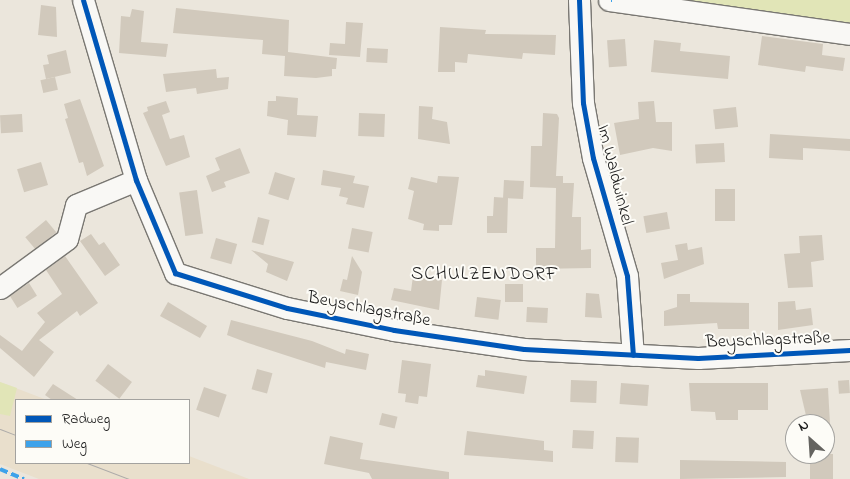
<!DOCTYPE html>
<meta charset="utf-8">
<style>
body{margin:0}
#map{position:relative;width:850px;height:479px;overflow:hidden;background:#ebe6dc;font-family:"Indie Flower",sans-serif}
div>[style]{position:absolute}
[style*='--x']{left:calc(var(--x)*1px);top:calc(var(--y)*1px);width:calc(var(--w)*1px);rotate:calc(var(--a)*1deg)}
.built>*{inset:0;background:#e9dfcc}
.green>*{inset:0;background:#e1e5b7}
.building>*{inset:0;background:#d1c9bc;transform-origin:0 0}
.roads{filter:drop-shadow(1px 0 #797772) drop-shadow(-1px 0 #797772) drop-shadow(0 1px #797772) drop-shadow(0 -1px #797772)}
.minor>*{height:21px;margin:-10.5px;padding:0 10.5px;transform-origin:10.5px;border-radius:10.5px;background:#f9f8f5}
.tram>*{height:1px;margin:-0.5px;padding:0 0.5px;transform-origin:0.5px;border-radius:0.5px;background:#adaba9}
.quiet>*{height:4px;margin-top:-2px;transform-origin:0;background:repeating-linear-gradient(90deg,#3da2ea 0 8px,transparent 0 12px)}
.cycleway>*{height:5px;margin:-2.5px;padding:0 2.5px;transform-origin:2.5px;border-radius:2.5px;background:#0057b8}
span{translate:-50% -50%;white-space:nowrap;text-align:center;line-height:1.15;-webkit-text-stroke:4px #fdfcf7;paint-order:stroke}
.street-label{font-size:18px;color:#1c1c1c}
.neighbourhood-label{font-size:19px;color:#1c1c1c;letter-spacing:1px}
.legend{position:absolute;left:15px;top:399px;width:175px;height:65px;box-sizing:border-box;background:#fdfcf7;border:1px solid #a3a29f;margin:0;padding:6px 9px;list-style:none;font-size:15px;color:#1c1c1c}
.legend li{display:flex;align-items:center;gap:10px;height:25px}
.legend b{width:25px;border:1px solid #a3a29f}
.north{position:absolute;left:785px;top:414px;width:50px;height:50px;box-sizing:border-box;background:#fdfcf7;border:1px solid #a3a29f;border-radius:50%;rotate:334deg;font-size:14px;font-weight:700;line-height:20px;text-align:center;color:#1c1c1c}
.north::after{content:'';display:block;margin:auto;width:18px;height:22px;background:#64635f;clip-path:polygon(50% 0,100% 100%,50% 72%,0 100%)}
</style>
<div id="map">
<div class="built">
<div style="clip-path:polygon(0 382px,47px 400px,16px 400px,16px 463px,189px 463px,189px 456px,249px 479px,39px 479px,0 464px)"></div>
</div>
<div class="green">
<div style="clip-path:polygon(664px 0,850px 0,850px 27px)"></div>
<div style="clip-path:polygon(0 382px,17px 388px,10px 416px,0 414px)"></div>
</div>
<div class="building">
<div style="clip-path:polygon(41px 5px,56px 7px,57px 37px,38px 35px)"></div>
<div style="clip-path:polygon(176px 8px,289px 20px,288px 52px,337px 58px,336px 69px,332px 69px,332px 76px,316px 78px,284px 76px,285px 56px,262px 54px,263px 40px,173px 33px)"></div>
<div style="clip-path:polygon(132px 9px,144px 11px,141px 42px,168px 44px,166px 57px,119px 53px,121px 16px,130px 17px)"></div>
<div style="clip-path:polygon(346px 22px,363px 23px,360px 57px,329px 55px,330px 43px,345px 44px)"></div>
<div style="clip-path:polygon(440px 27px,486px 30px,485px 34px,556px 35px,555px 55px,523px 53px,522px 59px,468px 54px,467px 63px,455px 62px,455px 72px,438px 72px)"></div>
<div style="clip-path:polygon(762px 36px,823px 44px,822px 55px,845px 58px,843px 71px,806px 66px,805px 72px,758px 65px)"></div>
<div style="left:625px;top:39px;width:27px;height:18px;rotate:86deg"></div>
<div style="clip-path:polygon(654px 40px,681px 43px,680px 51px,730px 56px,728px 79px,651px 72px)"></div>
<div style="left:367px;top:48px;width:21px;height:14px;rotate:3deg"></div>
<div style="clip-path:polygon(66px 50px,71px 73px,46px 79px,43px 65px,49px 64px,47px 55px)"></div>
<div style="clip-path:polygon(216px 69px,217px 78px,229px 77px,228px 89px,197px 94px,196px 88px,166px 92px,163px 74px)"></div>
<div style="left:55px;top:77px;width:13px;height:15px;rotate:77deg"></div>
<div style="clip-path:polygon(276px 96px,298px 98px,297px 115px,318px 116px,316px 137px,287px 135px,288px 120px,267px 116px,268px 101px,276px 101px)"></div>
<div style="clip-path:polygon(80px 99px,104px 166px,87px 176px,83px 162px,79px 163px,65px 119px,68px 118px,64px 104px)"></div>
<div style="clip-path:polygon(166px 101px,170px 112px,162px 115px,170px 139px,184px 135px,190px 157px,166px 166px,143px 113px,148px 111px,147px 107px)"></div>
<div style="clip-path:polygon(654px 101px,656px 122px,672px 122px,672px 151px,653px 148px,620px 155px,614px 123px,639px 119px,638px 102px)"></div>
<div style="clip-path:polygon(419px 106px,433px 107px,432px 119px,447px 122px,450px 144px,418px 139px)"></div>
<div style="left:736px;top:107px;width:20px;height:23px;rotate:84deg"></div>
<div style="left:359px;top:113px;width:26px;height:23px;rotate:2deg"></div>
<div style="clip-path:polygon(543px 113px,557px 114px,559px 118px,556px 176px,563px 176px,563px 183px,574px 183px,572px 217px,581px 217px,581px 250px,591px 249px,591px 268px,536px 269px,536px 248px,555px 248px,556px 188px,530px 187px,531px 146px,542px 146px)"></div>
<div style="left:22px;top:114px;width:18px;height:22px;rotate:87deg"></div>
<div style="clip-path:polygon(770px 134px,850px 139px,850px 151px,803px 148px,803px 160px,769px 158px)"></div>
<div style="left:724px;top:143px;width:19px;height:29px;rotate:87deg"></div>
<div style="clip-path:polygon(240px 148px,250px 173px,224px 182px,226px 187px,212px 192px,206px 176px,220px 170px,215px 158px)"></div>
<div style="left:41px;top:162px;width:24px;height:25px;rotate:73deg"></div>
<div style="clip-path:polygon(323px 170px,355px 176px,353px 183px,369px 186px,364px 208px,346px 204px,348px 198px,339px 196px,341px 188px,321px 185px)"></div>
<div style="left:275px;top:172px;width:21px;height:23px;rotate:17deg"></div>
<div style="clip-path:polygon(438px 176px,459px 177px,452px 225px,439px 225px,439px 231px,423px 230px,424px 224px,408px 219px,414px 191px,408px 189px,411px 177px,437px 183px)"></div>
<div style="left:504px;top:180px;width:20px;height:18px;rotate:3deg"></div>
<div style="left:715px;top:189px;width:20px;height:32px"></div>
<div style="left:197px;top:190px;width:44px;height:18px;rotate:82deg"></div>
<div style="clip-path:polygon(494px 197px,508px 198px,507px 233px,487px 233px,487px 216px,493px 216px)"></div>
<div style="left:667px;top:212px;width:17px;height:24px;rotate:80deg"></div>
<div style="left:258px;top:217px;width:12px;height:26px;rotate:14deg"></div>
<div style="left:46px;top:220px;width:16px;height:27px;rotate:50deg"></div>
<div style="left:352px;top:228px;width:21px;height:21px;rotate:11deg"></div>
<div style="clip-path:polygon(91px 234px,99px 245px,104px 242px,120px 265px,105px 276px,80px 241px)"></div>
<div style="clip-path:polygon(822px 235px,824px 260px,811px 262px,813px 287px,788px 288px,784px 254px,800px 253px,799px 236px)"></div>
<div style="left:216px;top:238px;width:22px;height:21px;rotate:16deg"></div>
<div style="clip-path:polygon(687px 243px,688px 250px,702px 247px,704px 264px,664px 279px,661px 263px,678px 260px,675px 245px)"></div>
<div style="clip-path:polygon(251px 250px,294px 262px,287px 281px,266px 272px,268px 264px)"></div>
<div style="clip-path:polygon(65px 256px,98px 303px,80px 316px,77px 311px,39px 340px,54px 352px,34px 377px,0 348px,0 335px,22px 351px,45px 322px,37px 313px,62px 294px,46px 270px)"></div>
<div style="clip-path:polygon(352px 256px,362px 272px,358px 295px,340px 291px,343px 279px,347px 280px)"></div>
<div style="clip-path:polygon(413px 276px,442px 280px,439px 310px,391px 300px,394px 288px,411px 291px)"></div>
<div style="left:29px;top:283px;width:15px;height:23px;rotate:58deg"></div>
<div style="left:505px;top:284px;width:18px;height:18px"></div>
<div style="clip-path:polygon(586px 293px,599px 294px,602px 318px,585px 317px)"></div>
<div style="clip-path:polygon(677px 294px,690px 294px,690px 302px,749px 303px,749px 329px,718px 329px,717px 323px,664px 326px,664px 311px,677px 307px)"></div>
<div style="left:477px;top:297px;width:24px;height:20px;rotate:7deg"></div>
<div style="clip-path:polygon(795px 301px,796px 310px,811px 308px,813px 325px,778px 330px,778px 302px)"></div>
<div style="clip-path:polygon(168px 302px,207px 326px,200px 338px,160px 316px)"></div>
<div style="left:527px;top:307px;width:21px;height:15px;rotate:3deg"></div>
<div style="clip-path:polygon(231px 320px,312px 341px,345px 354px,346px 349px,369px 354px,366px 370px,326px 362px,325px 368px,248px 343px,227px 335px)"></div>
<div style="clip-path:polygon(402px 360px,431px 364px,427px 397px,419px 396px,418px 404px,405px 402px,406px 394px,398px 393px)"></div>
<div style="left:108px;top:364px;width:30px;height:21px;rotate:37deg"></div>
<div style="left:257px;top:369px;width:16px;height:21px;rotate:15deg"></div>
<div style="clip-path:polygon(485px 370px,527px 376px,524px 394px,476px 387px,478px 375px,485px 376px)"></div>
<div style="left:571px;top:380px;width:26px;height:22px;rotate:2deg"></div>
<div style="left:849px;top:380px;width:13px;height:11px;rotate:86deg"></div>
<div style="left:621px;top:383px;width:28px;height:21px;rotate:4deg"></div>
<div style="clip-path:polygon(689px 383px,768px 383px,768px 410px,738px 410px,738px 420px,716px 420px,715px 412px,691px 411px)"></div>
<div style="clip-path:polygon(53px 384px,78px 400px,52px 400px,45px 395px)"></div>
<div style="left:204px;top:387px;width:24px;height:24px;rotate:19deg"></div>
<div style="clip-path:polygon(828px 388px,830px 424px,808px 424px,800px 390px)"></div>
<div style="left:382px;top:413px;width:16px;height:12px;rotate:14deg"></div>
<div style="left:573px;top:430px;width:21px;height:18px;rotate:3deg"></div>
<div style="clip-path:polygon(467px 431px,544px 441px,544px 450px,553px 451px,553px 462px,464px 455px)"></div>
<div style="clip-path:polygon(330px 436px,363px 443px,360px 459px,449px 472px,449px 479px,372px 479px,369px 473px,324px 464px)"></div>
<div style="left:616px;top:437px;width:23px;height:25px;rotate:2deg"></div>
<div style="left:810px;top:454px;width:23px;height:25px"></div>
<div style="clip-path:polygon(680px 460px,786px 462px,786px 477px,680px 479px)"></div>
</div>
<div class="roads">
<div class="minor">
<div style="--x:83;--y:0;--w:188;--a:73.6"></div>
<div style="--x:136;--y:180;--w:101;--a:67.2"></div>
<div style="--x:175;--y:273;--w:117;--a:17.4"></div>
<div style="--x:287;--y:308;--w:109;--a:11.6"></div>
<div style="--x:394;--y:330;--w:131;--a:8.3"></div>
<div style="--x:524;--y:349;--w:174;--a:3"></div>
<div style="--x:698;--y:358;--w:152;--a:-3"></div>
<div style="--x:579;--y:0;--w:103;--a:87.8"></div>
<div style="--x:583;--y:103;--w:56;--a:79.7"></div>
<div style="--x:593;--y:158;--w:123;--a:73.9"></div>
<div style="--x:627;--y:276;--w:79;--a:85.7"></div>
<div style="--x:609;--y:0;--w:243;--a:8"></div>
<div style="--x:0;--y:288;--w:83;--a:-36.2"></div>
<div style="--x:67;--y:239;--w:35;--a:-75"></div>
<div style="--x:76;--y:205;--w:65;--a:-22.6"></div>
</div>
</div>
<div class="tram">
<div style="--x:0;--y:429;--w:17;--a:21"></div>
<div style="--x:87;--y:463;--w:45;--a:20.9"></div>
</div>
<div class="quiet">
<div style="--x:611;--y:0;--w:1;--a:0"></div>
<div style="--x:0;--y:469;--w:26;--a:23"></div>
</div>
<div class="cycleway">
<div style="--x:83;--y:0;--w:188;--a:73.6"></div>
<div style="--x:136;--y:180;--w:101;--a:67.2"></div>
<div style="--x:175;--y:273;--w:117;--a:17.4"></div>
<div style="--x:287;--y:308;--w:109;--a:11.6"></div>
<div style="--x:394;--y:330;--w:131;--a:8.3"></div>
<div style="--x:524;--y:349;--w:174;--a:3"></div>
<div style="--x:698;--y:358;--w:152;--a:-3"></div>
<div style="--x:579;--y:0;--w:103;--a:87.8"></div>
<div style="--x:583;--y:103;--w:56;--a:79.7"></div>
<div style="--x:593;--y:158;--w:123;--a:73.9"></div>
<div style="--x:627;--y:276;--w:79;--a:85.7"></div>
</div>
<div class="street-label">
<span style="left:614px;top:175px;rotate:76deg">Im Waldwinkel</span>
<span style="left:369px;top:310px;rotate:11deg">Beyschlagstraße</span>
<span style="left:768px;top:341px;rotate:-2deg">Beyschlagstraße</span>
</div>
<div class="neighbourhood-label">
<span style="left:485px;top:275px">SCHULZENDORF</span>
</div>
<ul class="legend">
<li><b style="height:6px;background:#0057b8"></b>Radweg</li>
<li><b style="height:6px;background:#3da2ea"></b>Weg</li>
</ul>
<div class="north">N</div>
</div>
